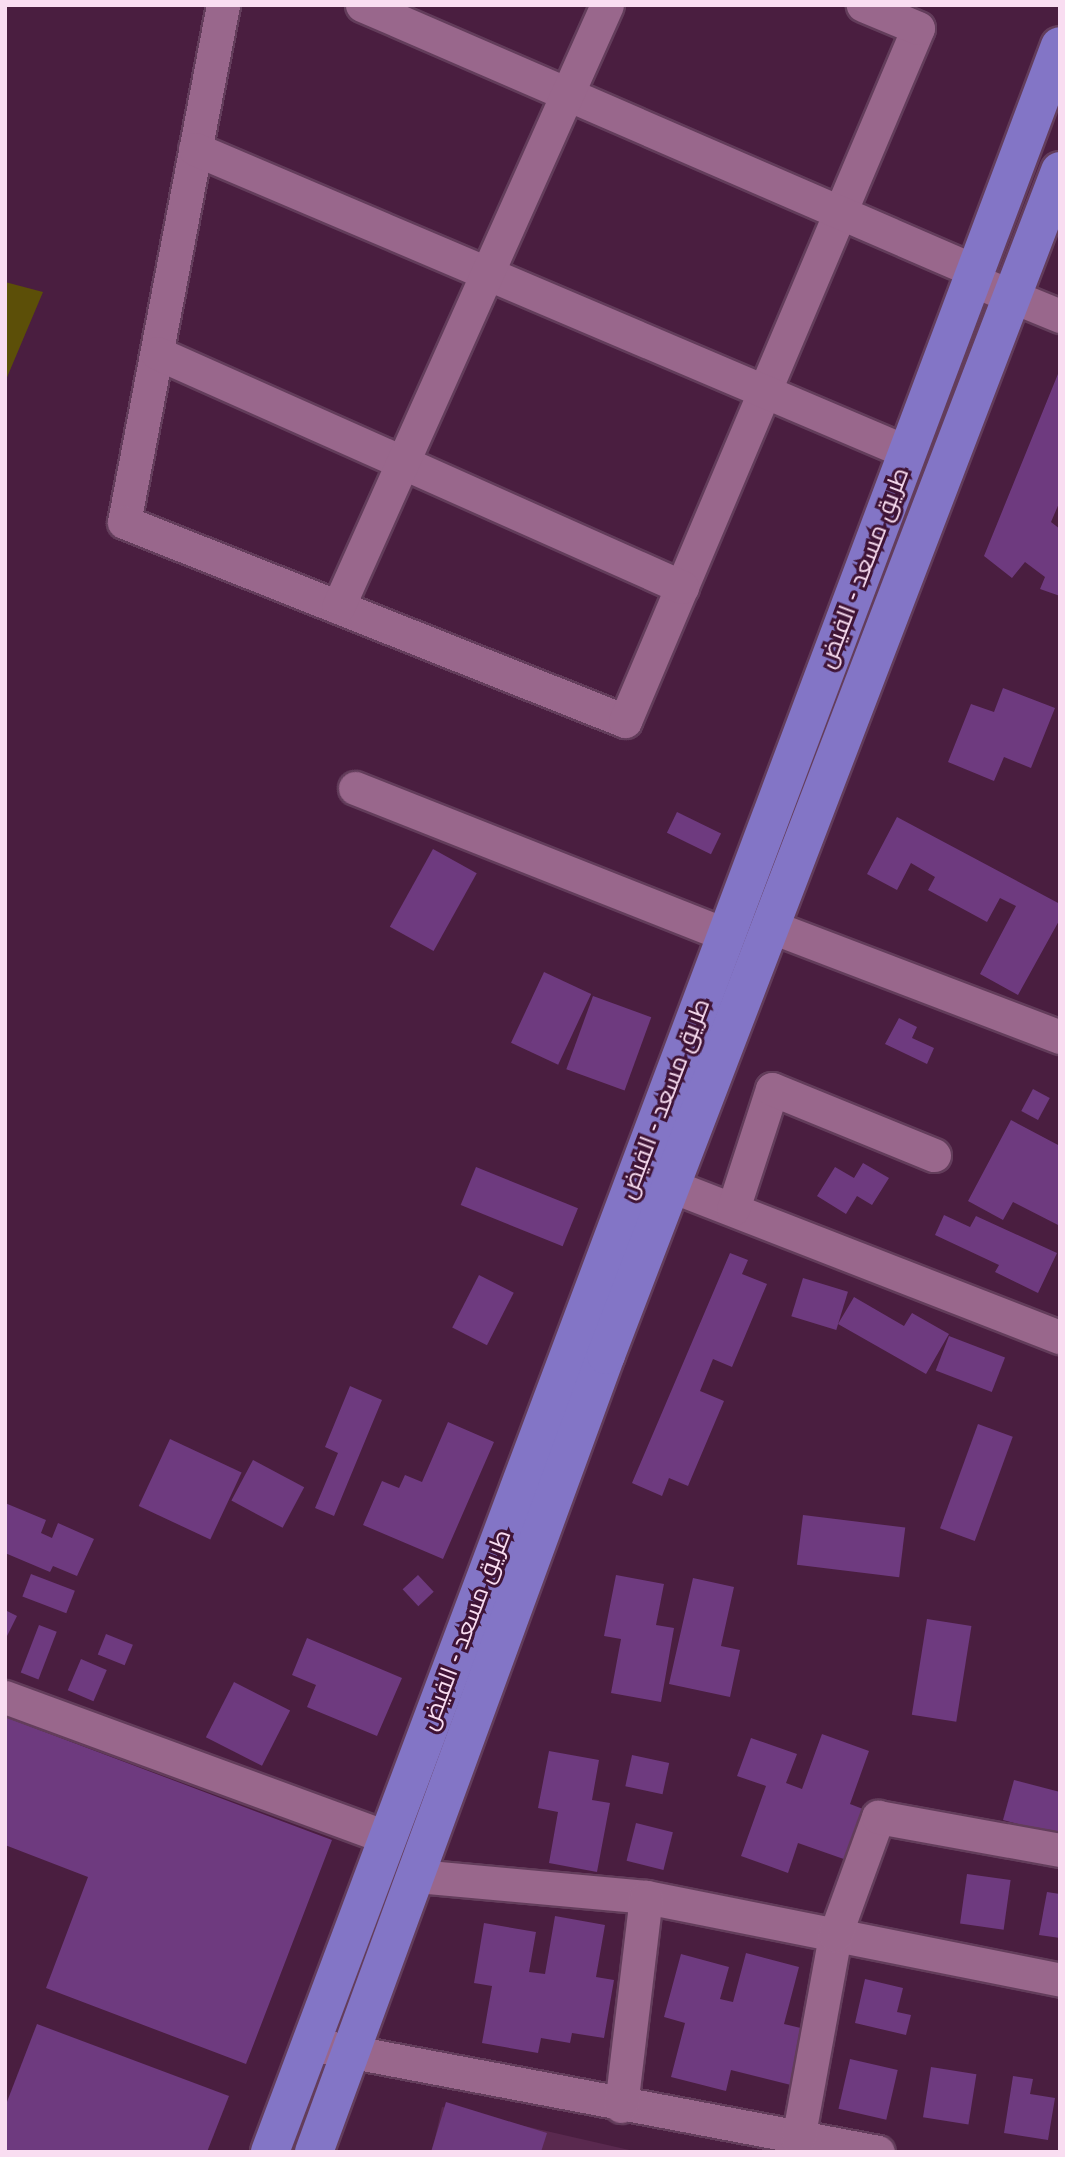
<!DOCTYPE html>
<meta charset="utf-8">
<style>
body{margin:0}
#map{position:relative;width:1065px;height:2157px;overflow:hidden;background:#4a1e40;font-family:"Varela Round",Cairo,sans-serif}
div>[style]{position:absolute}
[style*='--x']{left:calc(var(--x)*1px);top:calc(var(--y)*1px);width:calc(var(--w)*1px);rotate:calc(var(--a)*1deg)}
.built>*{inset:0;background:#5a294f}
.green>*{inset:0;background:#5c4f08}
.building>*{inset:0;background:#6e3a7f;transform-origin:0 0}
.roads{filter:drop-shadow(2px 0 #633d5b) drop-shadow(-2px 0 #633d5b) drop-shadow(0 2px #633d5b) drop-shadow(0 -2px #633d5b)}
.street>*{height:33px;margin:-16.5px;padding:0 16.5px;transform-origin:16.5px;border-radius:16.5px;background:#99678c}
.primary>*{height:38px;margin:-19px;padding:0 19px;transform-origin:19px;border-radius:19px;background:#8375c6}
span{translate:-50% -50%;white-space:nowrap;text-align:center;line-height:1.15;-webkit-text-stroke:6px #3f1436;paint-order:stroke}
.street-label{font-size:24px;color:#f9ddf1}
.frame{position:absolute;inset:0;border:7px solid #f9ddf1;pointer-events:none}
</style>
<div id="map">
<div class="built">
<div style="clip-path:polygon(442px 2107px,638px 2152px,432px 2152px)"></div>
</div>
<div class="green">
<div style="clip-path:polygon(5px 282px,43px 292px,5px 382px)"></div>
</div>
<div class="building">
<div style="clip-path:polygon(1060px 369px,1060px 501px,1051px 522px,1060px 529px,1060px 596px,1040px 589px,1045px 577px,1025px 562px,1012px 578px,984px 556px)"></div>
<div style="clip-path:polygon(1003px 688px,1055px 708px,1031px 768px,1004px 757px,994px 781px,948px 762px,971px 704px,994px 712px)"></div>
<div style="left:677px;top:812px;width:49px;height:23px;rotate:26deg"></div>
<div style="clip-path:polygon(897px 817px,1060px 904px,1060px 919px,1018px 995px,980px 974px,1016px 906px,1000px 898px,987px 922px,928px 890px,935px 877px,911px 863px,897px 890px,867px 874px)"></div>
<div style="left:433px;top:849px;width:50px;height:89px;rotate:29deg"></div>
<div style="left:544px;top:972px;width:52px;height:78px;rotate:25deg"></div>
<div style="left:593px;top:996px;width:62px;height:78px;rotate:20deg"></div>
<div style="clip-path:polygon(899px 1018px,917px 1027px,912px 1038px,934px 1048px,927px 1064px,885px 1044px)"></div>
<div style="left:1033px;top:1089px;width:19px;height:25px;rotate:28deg"></div>
<div style="clip-path:polygon(1011px 1120px,1060px 1146px,1060px 1226px,1013px 1202px,1003px 1220px,968px 1201px)"></div>
<div style="clip-path:polygon(863px 1163px,889px 1178px,872px 1205px,857px 1196px,846px 1214px,817px 1196px,835px 1167px,854px 1178px)"></div>
<div style="left:476px;top:1167px;width:110px;height:41px;rotate:22deg"></div>
<div style="clip-path:polygon(944px 1215px,970px 1227px,976px 1216px,1057px 1253px,1038px 1293px,995px 1272px,999px 1265px,935px 1235px)"></div>
<div style="clip-path:polygon(730px 1253px,748px 1260px,742px 1274px,767px 1284px,732px 1367px,713px 1359px,700px 1391px,724px 1401px,688px 1486px,669px 1478px,662px 1496px,632px 1483px)"></div>
<div style="left:479px;top:1275px;width:39px;height:59px;rotate:27deg"></div>
<div style="left:803px;top:1278px;width:47px;height:40px;rotate:17deg"></div>
<div style="clip-path:polygon(854px 1297px,904px 1326px,912px 1313px,949px 1334px,926px 1374px,838px 1324px)"></div>
<div style="left:949px;top:1336px;width:60px;height:37px;rotate:21deg"></div>
<div style="clip-path:polygon(350px 1386px,382px 1400px,334px 1516px,315px 1508px,338px 1453px,325px 1447px)"></div>
<div style="clip-path:polygon(448px 1422px,494px 1442px,443px 1559px,363px 1525px,382px 1481px,399px 1488px,405px 1475px,422px 1482px)"></div>
<div style="left:978px;top:1424px;width:37px;height:111px;rotate:20deg"></div>
<div style="left:170px;top:1439px;width:79px;height:74px;rotate:25deg"></div>
<div style="left:253px;top:1460px;width:58px;height:46px;rotate:28deg"></div>
<div style="clip-path:polygon(5px 1503px,46px 1520px,41px 1533px,52px 1538px,58px 1523px,94px 1539px,77px 1576px,53px 1566px,50px 1572px,5px 1553px)"></div>
<div style="left:803px;top:1515px;width:103px;height:50px;rotate:7deg"></div>
<div style="left:31px;top:1574px;width:47px;height:24px;rotate:21deg"></div>
<div style="left:418px;top:1575px;width:23px;height:21px;rotate:47deg"></div>
<div style="clip-path:polygon(616px 1575px,664px 1584px,656px 1625px,674px 1628px,661px 1702px,611px 1693px,621px 1639px,604px 1636px)"></div>
<div style="clip-path:polygon(693px 1578px,734px 1587px,721px 1646px,740px 1650px,730px 1697px,669px 1684px)"></div>
<div style="clip-path:polygon(5px 1610px,17px 1616px,5px 1640px)"></div>
<div style="left:927px;top:1619px;width:45px;height:97px;rotate:9deg"></div>
<div style="left:39px;top:1625px;width:19px;height:51px;rotate:21deg"></div>
<div style="left:106px;top:1634px;width:29px;height:22px;rotate:22deg"></div>
<div style="clip-path:polygon(307px 1638px,402px 1678px,377px 1736px,307px 1707px,316px 1685px,292px 1675px)"></div>
<div style="left:81px;top:1659px;width:28px;height:34px;rotate:23deg"></div>
<div style="left:234px;top:1682px;width:63px;height:62px;rotate:27deg"></div>
<div style="clip-path:polygon(5px 1717px,332px 1840px,246px 2064px,46px 1988px,88px 1877px,5px 1845px)"></div>
<div style="clip-path:polygon(822px 1734px,869px 1751px,850px 1804px,876px 1814px,858px 1864px,798px 1843px,788px 1873px,741px 1856px,766px 1786px,737px 1776px,751px 1738px,797px 1754px,786px 1783px,802px 1789px)"></div>
<div style="clip-path:polygon(549px 1751px,599px 1760px,592px 1800px,610px 1803px,597px 1872px,549px 1863px,558px 1812px,538px 1808px)"></div>
<div style="left:632px;top:1755px;width:38px;height:32px;rotate:12deg"></div>
<div style="clip-path:polygon(1014px 1780px,1060px 1792px,1060px 1835px,1003px 1820px)"></div>
<div style="left:636px;top:1823px;width:38px;height:39px;rotate:14deg"></div>
<div style="left:967px;top:1874px;width:44px;height:50px;rotate:8deg"></div>
<div style="clip-path:polygon(1047px 1892px,1060px 1894px,1060px 1938px,1039px 1935px)"></div>
<div style="clip-path:polygon(555px 1916px,605px 1925px,596px 1977px,614px 1980px,604px 2038px,572px 2033px,570px 2043px,541px 2038px,538px 2053px,482px 2043px,492px 1986px,474px 1983px,484px 1923px,536px 1932px,529px 1972px,545px 1974px)"></div>
<div style="clip-path:polygon(746px 1953px,799px 1967px,784px 2024px,805px 2029px,791px 2085px,731px 2070px,726px 2091px,671px 2077px,685px 2023px,664px 2017px,681px 1954px,729px 1967px,720px 1999px,733px 2002px)"></div>
<div style="clip-path:polygon(865px 1979px,903px 1988px,897px 2012px,911px 2015px,906px 2035px,855px 2023px)"></div>
<div style="clip-path:polygon(37px 2024px,229px 2096px,207px 2152px,5px 2152px,5px 2107px)"></div>
<div style="left:850px;top:2059px;width:49px;height:51px;rotate:13deg"></div>
<div style="left:931px;top:2067px;width:46px;height:51px;rotate:9deg"></div>
<div style="clip-path:polygon(1013px 2076px,1033px 2079px,1030px 2094px,1055px 2098px,1048px 2140px,1004px 2133px)"></div>
<div style="clip-path:polygon(446px 2102px,547px 2133px,541px 2152px,431px 2152px)"></div>
</div>
<div class="roads">
<div class="street">
<div style="--x:223;--y:5;--w:526;--a:100.84"></div>
<div style="--x:124;--y:522;--w:539;--a:21.66"></div>
<div style="--x:625;--y:721;--w:752;--a:-67.08"></div>
<div style="--x:918;--y:28;--w:60;--a:-157.3"></div>
<div style="--x:362;--y:5;--w:668;--a:23.46"></div>
<div style="--x:195;--y:149;--w:774;--a:23.05"></div>
<div style="--x:987;--y:286;--w:79;--a:22.3"></div>
<div style="--x:157;--y:353;--w:575;--a:24.02"></div>
<div style="--x:338;--y:607;--w:659;--a:-65.92"></div>
<div style="--x:355;--y:788;--w:399;--a:21.6"></div>
<div style="--x:772;--y:927;--w:308;--a:20.9"></div>
<div style="--x:672;--y:1186;--w:416;--a:21.3"></div>
<div style="--x:733;--y:1209;--w:126;--a:-72"></div>
<div style="--x:772;--y:1089;--w:175;--a:22.2"></div>
<div style="--x:5;--y:1697;--w:408;--a:20.2"></div>
<div style="--x:417;--y:1876;--w:230;--a:5.2"></div>
<div style="--x:646;--y:1897;--w:422;--a:11.3"></div>
<div style="--x:311;--y:2044;--w:577;--a:10.78"></div>
<div style="--x:621;--y:2106;--w:210;--a:-83.2"></div>
<div style="--x:798;--y:2139;--w:207;--a:-79.7"></div>
<div style="--x:835;--y:1935;--w:126;--a:-70"></div>
<div style="--x:878;--y:1817;--w:185;--a:10.3"></div>
</div>
<div class="primary">
<div style="--x:270;--y:2152;--w:2249;--a:-69.44"></div>
<div style="--x:314;--y:2152;--w:849;--a:-69.88"></div>
<div style="--x:606;--y:1355;--w:1268;--a:-69.02"></div>
</div>
</div>
<div class="street-label">
<span style="left:864px;top:568px;rotate:-69deg">طريق مسعد - الفيض</span>
<span style="left:665px;top:1099px;rotate:-69deg">طريق مسعد - الفيض</span>
<span style="left:466px;top:1630px;rotate:-69deg">طريق مسعد - الفيض</span>
</div>
<div class="frame"></div>
</div>
